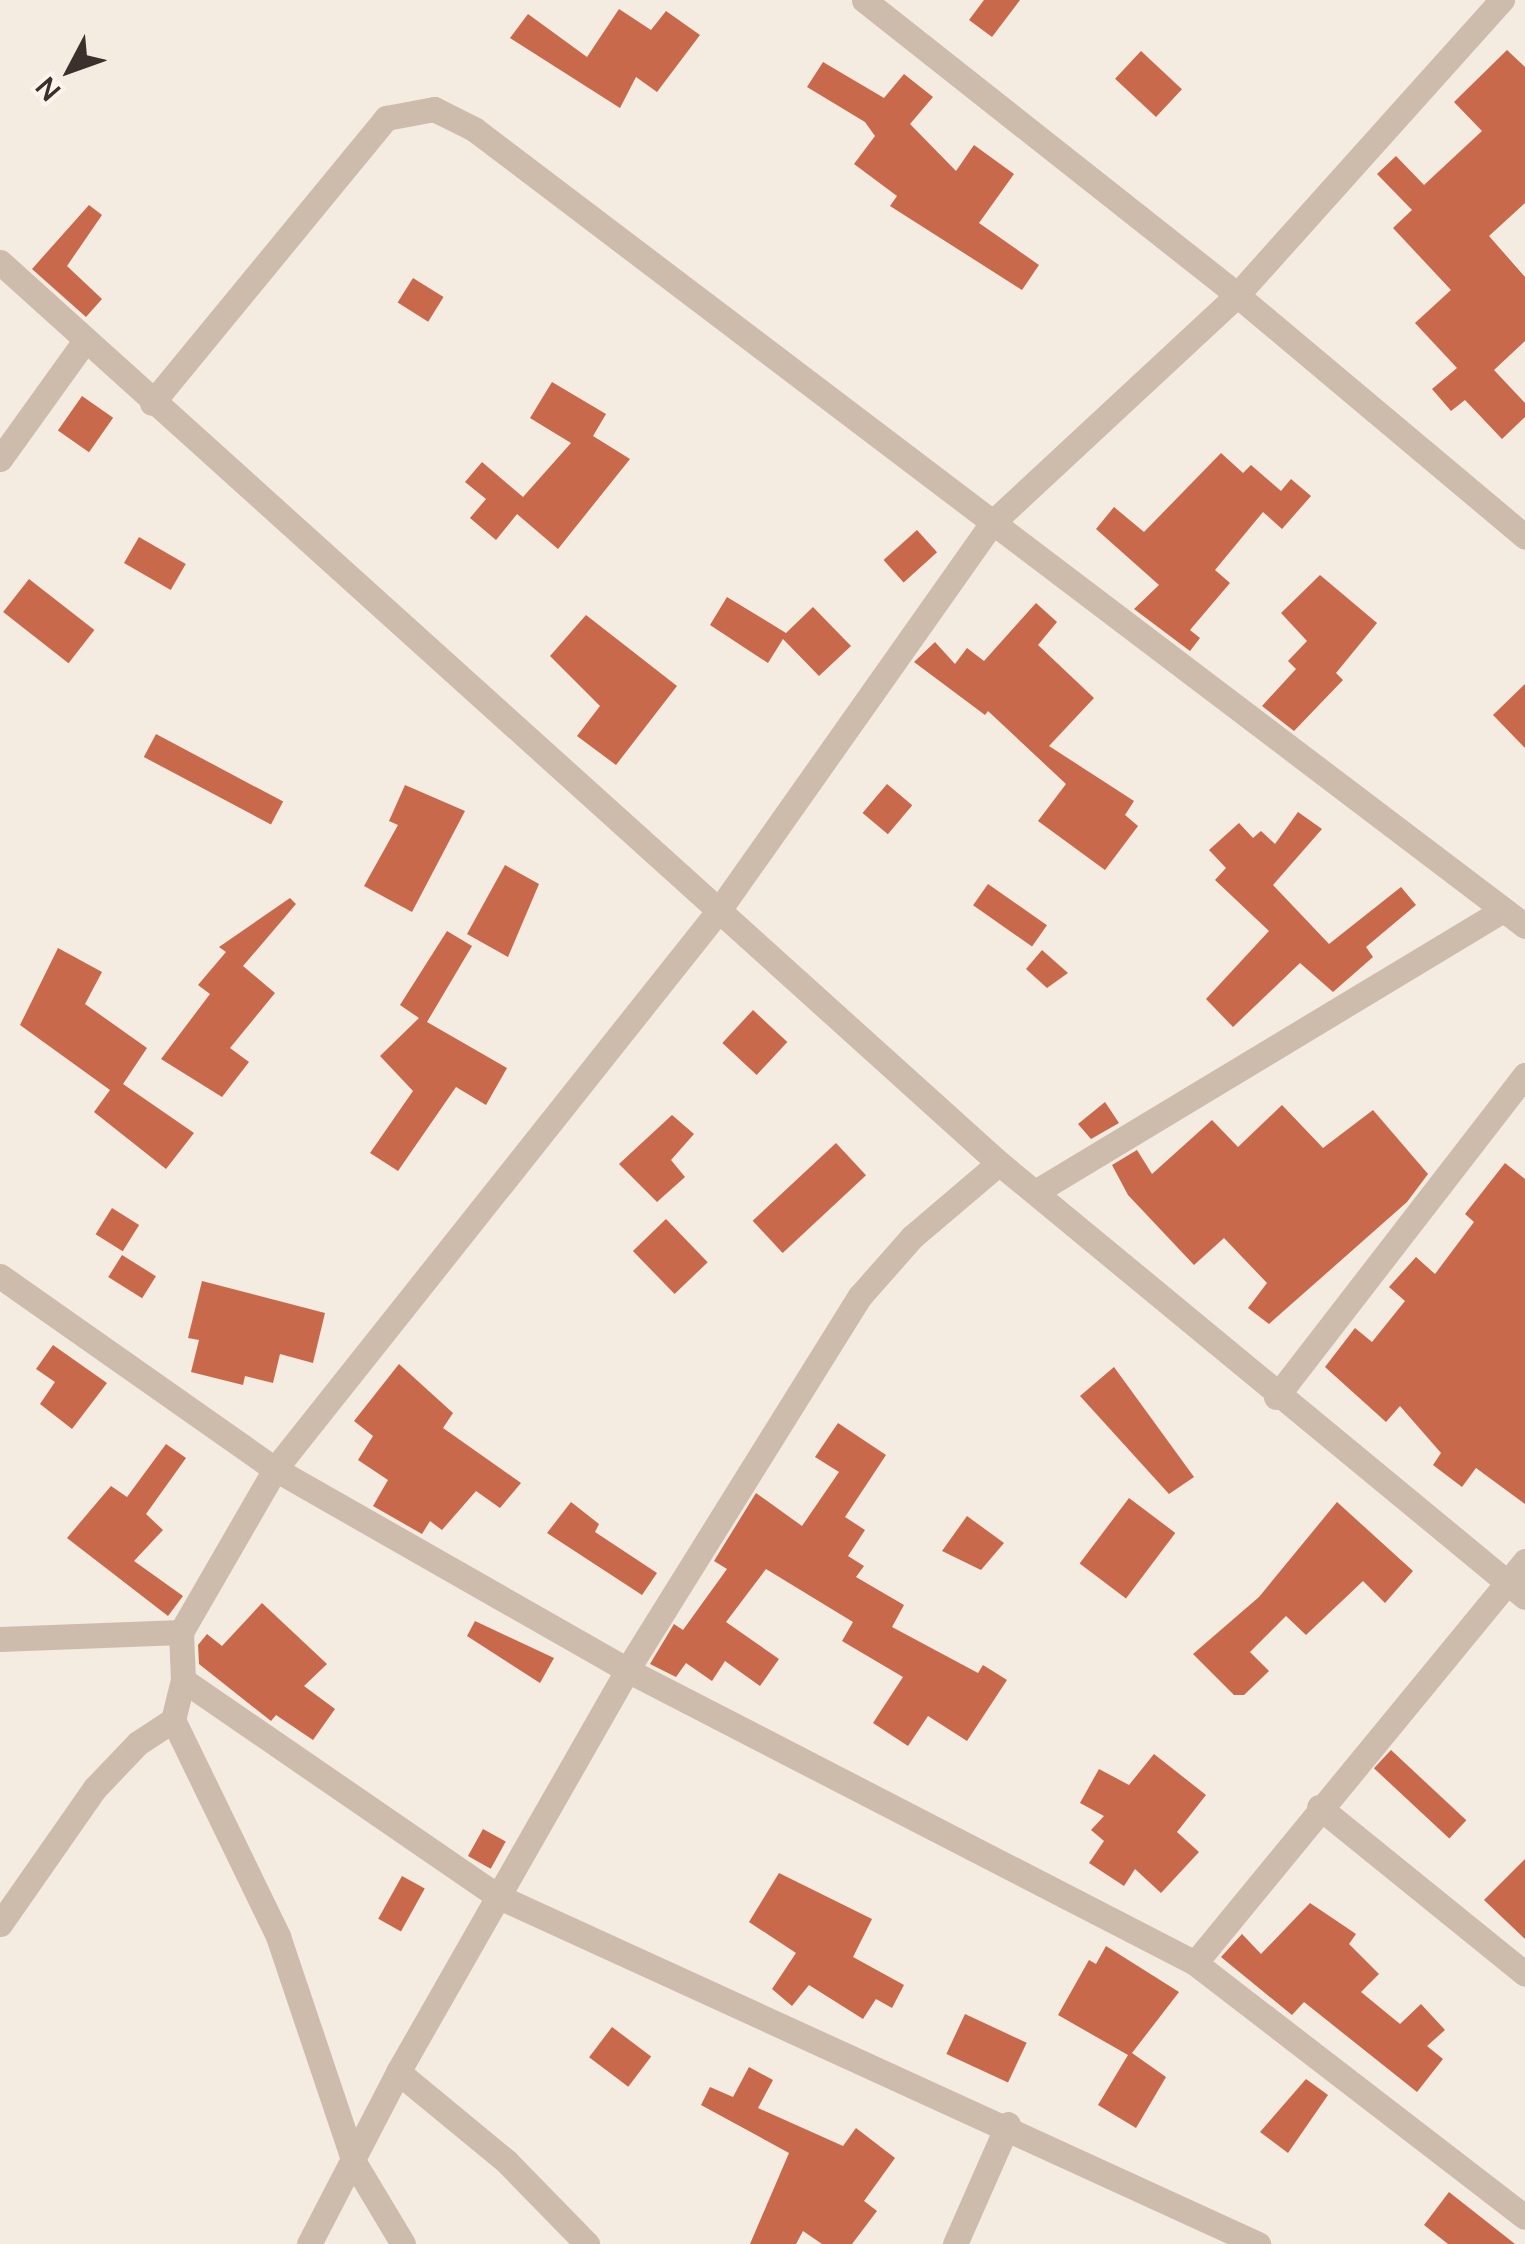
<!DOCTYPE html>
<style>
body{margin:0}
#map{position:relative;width:1525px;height:2244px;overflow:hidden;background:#f4ebe1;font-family:Manrope,sans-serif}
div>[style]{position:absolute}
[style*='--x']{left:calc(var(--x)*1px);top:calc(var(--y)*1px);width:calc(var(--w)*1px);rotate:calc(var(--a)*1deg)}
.building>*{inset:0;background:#c8694b;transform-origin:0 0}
.minor>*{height:25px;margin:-12.5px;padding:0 12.5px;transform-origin:12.5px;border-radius:12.5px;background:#cdbbac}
span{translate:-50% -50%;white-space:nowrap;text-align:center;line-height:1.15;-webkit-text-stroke:8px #fbf5ee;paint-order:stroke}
.north{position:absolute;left:20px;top:20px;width:100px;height:100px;-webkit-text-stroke:8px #fbf5ee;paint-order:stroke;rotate:229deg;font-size:28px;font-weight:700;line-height:40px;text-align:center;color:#3b302b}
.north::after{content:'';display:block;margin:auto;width:35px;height:45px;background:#3b302b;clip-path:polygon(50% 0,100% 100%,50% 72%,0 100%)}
</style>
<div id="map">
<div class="building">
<div style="clip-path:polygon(984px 0,1020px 0,992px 37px,969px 20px)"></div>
<div style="clip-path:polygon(619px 9px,651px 30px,666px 11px,700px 35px,657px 92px,636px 77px,620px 108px,510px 38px,528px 14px,587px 57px)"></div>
<div style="clip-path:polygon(1507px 50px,1525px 67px,1525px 203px,1489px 236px,1525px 277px,1525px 341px,1494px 370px,1525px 403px,1525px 417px,1502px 439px,1465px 400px,1451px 411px,1432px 389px,1457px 368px,1415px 323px,1451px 290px,1393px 228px,1412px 210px,1377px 174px,1396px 156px,1424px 185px,1482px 131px,1454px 102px)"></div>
<div style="left:1141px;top:51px;width:56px;height:38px;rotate:43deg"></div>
<div style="clip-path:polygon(823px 62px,884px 98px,904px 74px,933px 97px,910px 124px,956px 171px,974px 145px,1014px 174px,979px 223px,1039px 265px,1022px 290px,890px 206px,897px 196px,854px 164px,875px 136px,865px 122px,807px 87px)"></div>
<div style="clip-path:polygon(89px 205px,102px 215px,67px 266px,102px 299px,86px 317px,32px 269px)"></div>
<div style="left:413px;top:278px;width:36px;height:29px;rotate:32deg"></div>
<div style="clip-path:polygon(552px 382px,606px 414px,593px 436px,630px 459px,558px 549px,517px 514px,496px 540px,470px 518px,486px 499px,465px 482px,482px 462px,523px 497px,571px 443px,530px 418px)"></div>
<div style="left:82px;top:396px;width:38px;height:42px;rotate:35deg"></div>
<div style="clip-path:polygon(1221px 453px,1243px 473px,1251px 465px,1281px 491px,1291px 479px,1311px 496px,1282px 529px,1263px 512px,1215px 570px,1230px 583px,1190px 630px,1200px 638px,1190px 651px,1134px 609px,1159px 585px,1096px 529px,1114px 507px,1144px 532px)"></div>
<div style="left:917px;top:530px;width:30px;height:45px;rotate:48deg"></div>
<div style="left:139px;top:537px;width:54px;height:30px;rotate:30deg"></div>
<div style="clip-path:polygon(1320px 575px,1377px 623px,1336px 673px,1343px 680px,1294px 731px,1262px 706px,1296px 669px,1288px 661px,1307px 641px,1281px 613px)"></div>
<div style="left:29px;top:579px;width:83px;height:42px;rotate:38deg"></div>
<div style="clip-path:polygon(727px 597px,786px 633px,813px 607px,851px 646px,819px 676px,783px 639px,768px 663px,710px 625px)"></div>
<div style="clip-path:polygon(1036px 603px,1057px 622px,1038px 645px,1094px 698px,1049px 746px,1134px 801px,1125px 815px,1138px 826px,1105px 870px,1038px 821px,1066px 784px,988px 711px,985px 715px,914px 662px,935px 642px,955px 664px,967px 648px,984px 661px)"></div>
<div style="clip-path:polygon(586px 615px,677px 686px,616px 765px,577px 736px,600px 706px,550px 656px)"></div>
<div style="clip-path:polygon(1525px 684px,1525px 748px,1493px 715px)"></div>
<div style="left:156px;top:734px;width:144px;height:26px;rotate:28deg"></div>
<div style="left:887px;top:784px;width:33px;height:38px;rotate:40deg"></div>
<div style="clip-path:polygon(405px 785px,465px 811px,412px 912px,364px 886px,398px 825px,389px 821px)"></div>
<div style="clip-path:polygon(1298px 812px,1322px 829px,1273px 885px,1329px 944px,1401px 887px,1416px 905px,1366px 947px,1373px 957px,1333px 992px,1300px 963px,1233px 1027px,1206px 999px,1269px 931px,1215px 880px,1226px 868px,1209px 850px,1239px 823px,1253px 838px,1261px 831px,1275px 844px)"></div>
<div style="clip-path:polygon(505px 865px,539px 884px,508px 957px,467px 934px)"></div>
<div style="left:988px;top:884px;width:72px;height:26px;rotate:35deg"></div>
<div style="clip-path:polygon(290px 898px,296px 904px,243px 966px,275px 993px,230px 1048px,249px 1062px,222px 1097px,161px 1059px,210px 994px,198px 985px,226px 952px,219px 947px)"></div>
<div style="clip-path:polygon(447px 931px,472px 946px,427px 1022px,507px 1068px,486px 1105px,456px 1087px,398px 1171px,370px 1153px,413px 1091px,380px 1056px,419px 1018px,400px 1005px)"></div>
<div style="clip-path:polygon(58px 948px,102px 972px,85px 1004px,147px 1048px,123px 1084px,194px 1133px,166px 1169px,94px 1112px,110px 1090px,20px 1025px)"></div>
<div style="clip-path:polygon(1042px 950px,1068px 973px,1047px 988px,1026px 969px)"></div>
<div style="left:753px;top:1010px;width:47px;height:45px;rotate:43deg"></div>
<div style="clip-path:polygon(1105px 1102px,1119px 1123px,1091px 1139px,1078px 1124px)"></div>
<div style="clip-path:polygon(1282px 1105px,1323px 1148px,1373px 1110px,1428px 1174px,1407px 1202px,1269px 1324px,1248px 1308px,1267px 1283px,1224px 1238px,1194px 1265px,1128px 1195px,1112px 1165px,1137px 1150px,1152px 1174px,1212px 1120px,1238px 1147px)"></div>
<div style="clip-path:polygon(672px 1115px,694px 1134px,671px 1160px,685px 1177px,657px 1202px,619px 1164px)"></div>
<div style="left:836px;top:1143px;width:44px;height:114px;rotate:47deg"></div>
<div style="clip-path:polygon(1505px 1163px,1525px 1179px,1525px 1504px,1476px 1468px,1462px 1487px,1433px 1465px,1441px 1453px,1400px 1406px,1386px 1422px,1325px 1367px,1355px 1328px,1372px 1342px,1405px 1301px,1389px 1287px,1416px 1257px,1435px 1274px,1474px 1222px,1465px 1214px)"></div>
<div style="left:112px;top:1208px;width:32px;height:31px;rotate:32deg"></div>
<div style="left:666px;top:1219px;width:60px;height:46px;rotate:46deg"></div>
<div style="left:122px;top:1255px;width:40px;height:26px;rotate:32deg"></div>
<div style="clip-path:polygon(202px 1281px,325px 1313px,313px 1363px,280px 1354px,273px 1383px,245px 1376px,243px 1385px,191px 1372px,199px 1340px,188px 1338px)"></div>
<div style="clip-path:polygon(53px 1345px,107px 1383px,72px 1429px,40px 1404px,55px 1382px,36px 1369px)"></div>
<div style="clip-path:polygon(399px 1364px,453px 1413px,443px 1428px,521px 1483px,500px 1508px,476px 1491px,442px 1530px,430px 1521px,422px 1534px,373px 1506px,388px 1480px,358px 1460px,373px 1436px,354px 1421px)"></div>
<div style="clip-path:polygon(1114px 1367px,1194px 1477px,1169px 1494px,1080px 1396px)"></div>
<div style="clip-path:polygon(838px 1423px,886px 1455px,845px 1517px,865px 1530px,848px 1556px,864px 1566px,856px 1577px,904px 1605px,892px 1627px,978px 1673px,983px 1665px,1007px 1680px,967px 1741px,928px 1716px,908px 1746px,873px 1723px,903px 1677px,842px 1641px,853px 1622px,766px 1569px,726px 1622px,779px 1659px,760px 1686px,725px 1661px,712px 1681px,686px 1663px,676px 1677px,650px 1664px,674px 1624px,683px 1630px,727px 1569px,714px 1561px,756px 1493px,802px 1526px,839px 1472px,815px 1457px)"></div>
<div style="clip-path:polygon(166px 1444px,186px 1458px,146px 1514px,163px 1530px,134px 1561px,183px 1596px,168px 1616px,67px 1538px,111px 1486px,127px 1497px)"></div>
<div style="left:1129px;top:1498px;width:58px;height:82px;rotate:37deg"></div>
<div style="clip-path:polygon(571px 1502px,599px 1524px,595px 1532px,657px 1573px,642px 1595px,547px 1533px)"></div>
<div style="clip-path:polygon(1337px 1502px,1413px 1571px,1385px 1603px,1363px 1581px,1306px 1635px,1286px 1616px,1250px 1652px,1269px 1671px,1244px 1695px,1234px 1695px,1193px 1654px,1259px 1597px)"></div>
<div style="clip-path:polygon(967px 1516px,1004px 1543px,981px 1570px,942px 1551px)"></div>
<div style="clip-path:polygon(262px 1603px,327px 1664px,304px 1686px,335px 1709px,313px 1740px,276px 1715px,271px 1721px,199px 1664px,198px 1645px,207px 1634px,222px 1646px)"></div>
<div style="clip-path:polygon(475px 1621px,554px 1658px,540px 1683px,467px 1636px)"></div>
<div style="left:1391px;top:1750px;width:103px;height:25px;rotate:43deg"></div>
<div style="clip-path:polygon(1154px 1754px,1206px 1795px,1177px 1832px,1199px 1852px,1161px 1893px,1135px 1869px,1124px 1886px,1089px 1863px,1104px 1841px,1091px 1830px,1104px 1816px,1080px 1803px,1099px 1769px,1129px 1785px)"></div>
<div style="left:483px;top:1829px;width:26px;height:31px;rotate:29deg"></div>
<div style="clip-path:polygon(1525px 1859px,1525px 1939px,1484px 1900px)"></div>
<div style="clip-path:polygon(779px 1873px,872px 1919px,853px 1957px,904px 1985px,892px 2008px,876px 1999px,863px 2019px,809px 1985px,792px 2006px,772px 1989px,796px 1953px,749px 1922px)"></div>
<div style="left:402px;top:1876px;width:26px;height:49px;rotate:29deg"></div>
<div style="clip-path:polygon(1310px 1903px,1356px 1934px,1349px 1944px,1379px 1974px,1361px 1992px,1400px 2024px,1421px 2004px,1445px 2030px,1427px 2046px,1443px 2059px,1417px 2092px,1304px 2002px,1292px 2015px,1221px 1957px,1242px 1934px,1261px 1954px)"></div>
<div style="clip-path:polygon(1106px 1946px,1179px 1992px,1132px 2053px,1166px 2077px,1136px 2128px,1098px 2105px,1128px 2055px,1058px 2015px,1089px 1960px,1096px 1964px)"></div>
<div style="left:965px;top:2014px;width:68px;height:44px;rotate:25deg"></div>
<div style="left:612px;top:2027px;width:49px;height:38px;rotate:37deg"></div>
<div style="clip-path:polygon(749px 2067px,773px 2080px,758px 2108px,843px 2146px,856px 2128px,895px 2158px,864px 2201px,877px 2211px,852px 2244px,822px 2244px,803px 2231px,796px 2244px,750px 2244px,789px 2153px,701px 2105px,710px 2087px,733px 2097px)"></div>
<div style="clip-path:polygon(1306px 2079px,1328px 2095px,1288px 2153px,1260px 2132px)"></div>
<div style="clip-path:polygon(1449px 2192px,1515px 2244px,1448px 2244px,1424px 2225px)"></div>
</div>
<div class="minor">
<div style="--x:864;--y:0;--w:476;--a:38.3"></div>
<div style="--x:1237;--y:295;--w:376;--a:40"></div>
<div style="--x:0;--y:262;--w:1345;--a:42.05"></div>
<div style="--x:999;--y:1163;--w:682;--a:39.53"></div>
<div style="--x:152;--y:403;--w:369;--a:-50.6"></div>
<div style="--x:386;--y:118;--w:49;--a:-10.6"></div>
<div style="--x:434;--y:109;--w:45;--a:26.6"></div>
<div style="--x:474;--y:129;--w:1319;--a:37.17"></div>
<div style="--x:0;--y:459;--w:144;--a:-54.3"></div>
<div style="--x:1037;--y:1191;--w:544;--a:-31.09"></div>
<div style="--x:0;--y:1276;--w:336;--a:35.1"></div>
<div style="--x:275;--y:1469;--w:405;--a:29.7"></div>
<div style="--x:627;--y:1670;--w:639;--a:27.29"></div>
<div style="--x:1195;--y:1963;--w:416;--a:37.6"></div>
<div style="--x:1276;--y:1397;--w:407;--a:-52.3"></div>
<div style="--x:0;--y:1639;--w:181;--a:-2.2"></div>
<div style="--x:183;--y:1680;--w:381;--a:34.5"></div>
<div style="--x:497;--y:1896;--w:837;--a:24.57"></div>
<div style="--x:1319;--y:1807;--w:265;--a:39"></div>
<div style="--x:0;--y:1924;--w:166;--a:-55.1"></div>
<div style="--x:95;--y:1788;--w:62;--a:-46.3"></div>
<div style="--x:138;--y:1743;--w:42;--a:-33.3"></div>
<div style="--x:1195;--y:1963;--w:520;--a:-50.62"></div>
<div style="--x:398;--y:2072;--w:141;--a:39.5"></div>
<div style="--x:507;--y:2162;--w:115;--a:45.7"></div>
<div style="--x:309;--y:2244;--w:194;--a:-62.6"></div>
<div style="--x:398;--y:2072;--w:463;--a:-60.3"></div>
<div style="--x:627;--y:1670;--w:441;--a:-58.1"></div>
<div style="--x:860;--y:1296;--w:79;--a:-48.6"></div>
<div style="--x:912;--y:1237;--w:114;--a:-40.4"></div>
<div style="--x:403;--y:2244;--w:96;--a:-120.9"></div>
<div style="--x:354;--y:2162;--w:238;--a:-108.6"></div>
<div style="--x:278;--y:1936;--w:240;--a:-115.9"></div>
<div style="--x:173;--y:1720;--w:41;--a:-76"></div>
<div style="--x:183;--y:1680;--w:48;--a:-92.4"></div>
<div style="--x:181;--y:1632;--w:188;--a:-60"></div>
<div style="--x:275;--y:1469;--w:714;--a:-51.54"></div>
<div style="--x:719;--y:910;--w:475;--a:-54.8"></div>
<div style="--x:993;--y:522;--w:333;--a:-42.9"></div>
<div style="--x:1237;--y:295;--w:397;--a:-48.1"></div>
<div style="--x:955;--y:2244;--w:131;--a:-66.2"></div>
</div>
<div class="north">N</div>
</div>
